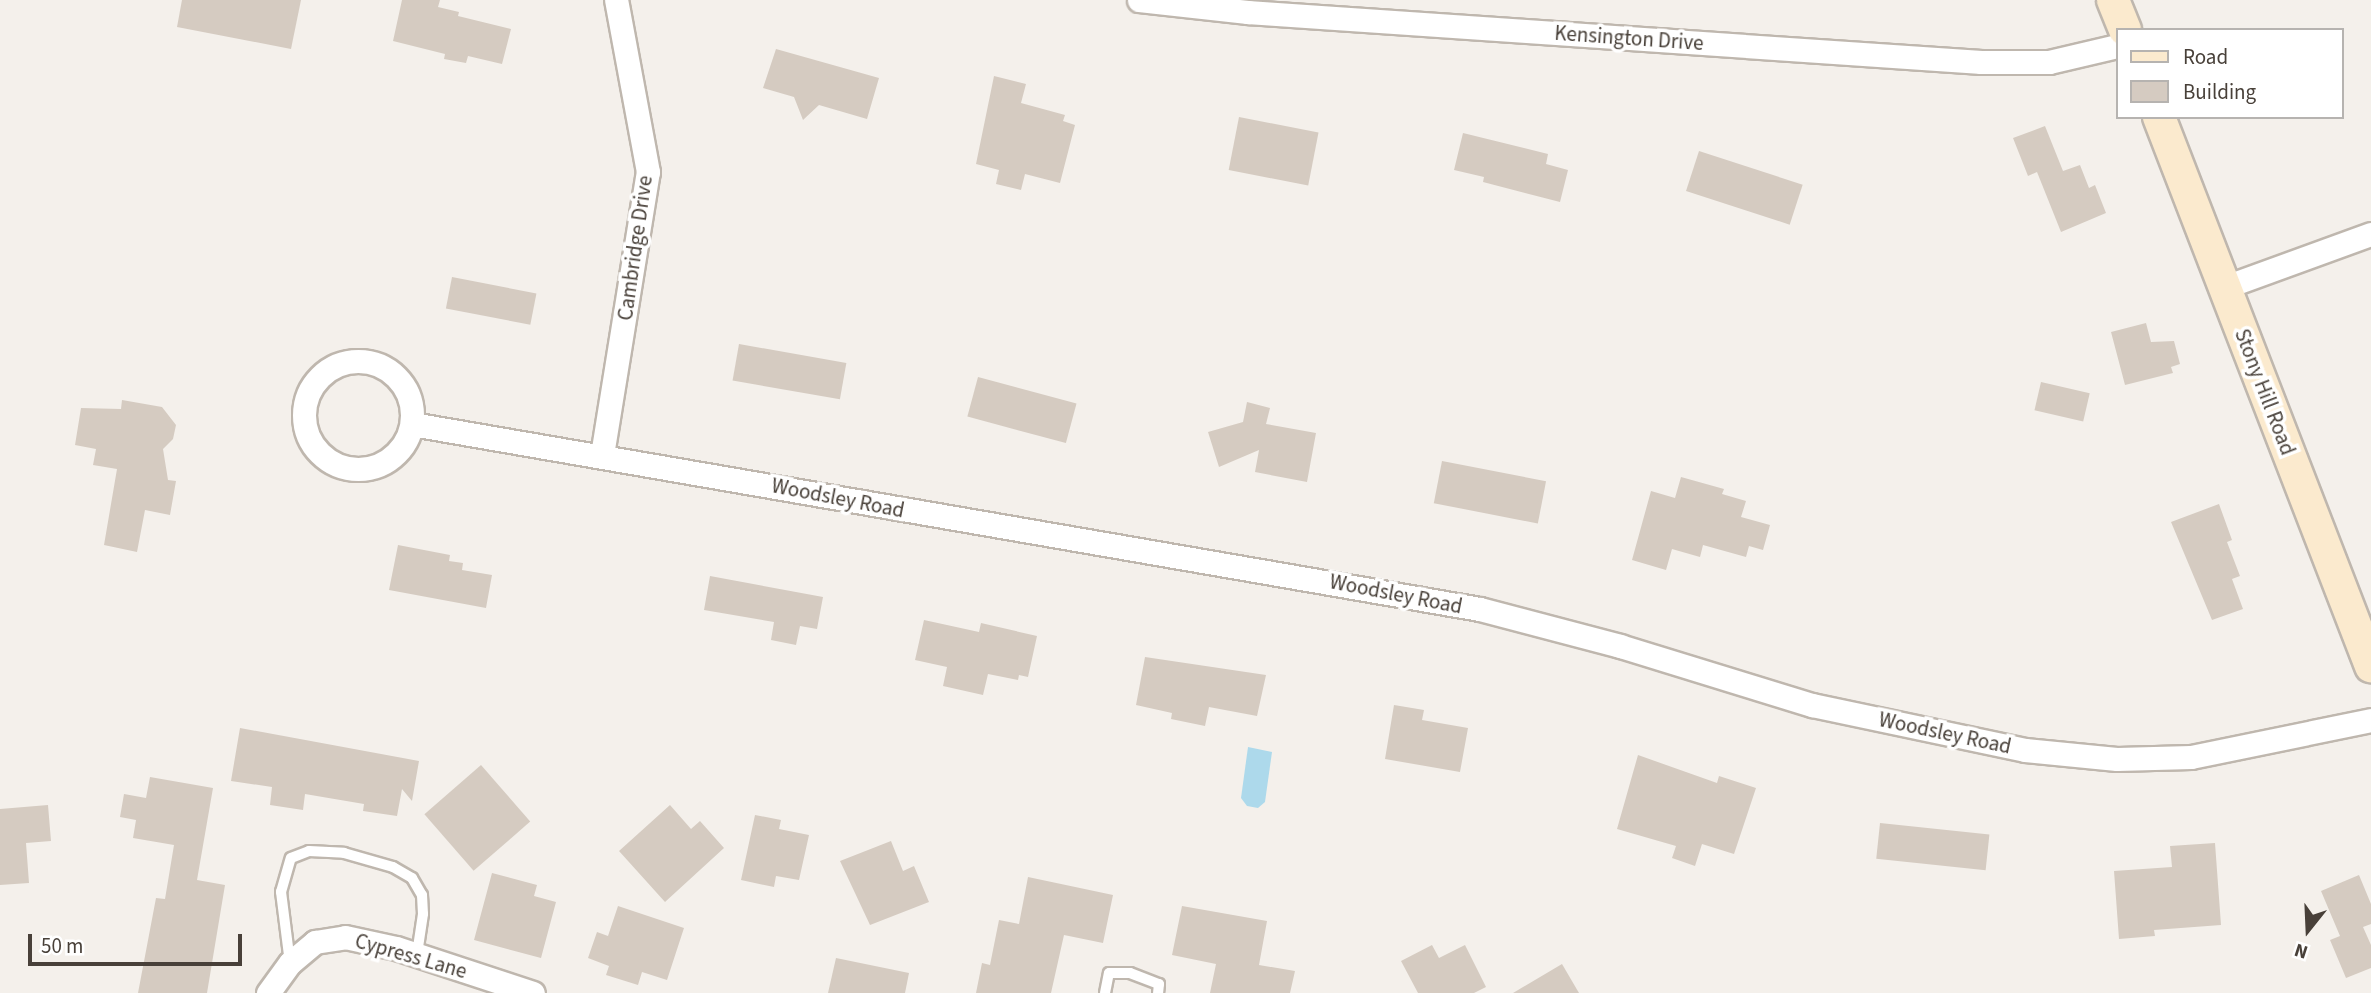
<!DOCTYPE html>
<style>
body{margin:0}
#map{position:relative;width:2371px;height:993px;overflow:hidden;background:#f4f0eb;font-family:"Source Sans 3",sans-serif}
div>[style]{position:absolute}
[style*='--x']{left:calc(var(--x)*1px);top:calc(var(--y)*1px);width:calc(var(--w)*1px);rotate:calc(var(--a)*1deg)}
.water>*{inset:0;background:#add9eb}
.building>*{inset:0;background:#d5cbc1;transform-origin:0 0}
.roads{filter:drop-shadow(2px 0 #bfb7ae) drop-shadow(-2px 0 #bfb7ae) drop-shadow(0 2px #bfb7ae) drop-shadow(0 -2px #bfb7ae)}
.service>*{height:10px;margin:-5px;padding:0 5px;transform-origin:5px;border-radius:5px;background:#fff}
.minor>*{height:23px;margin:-11.5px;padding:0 11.5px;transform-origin:11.5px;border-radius:11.5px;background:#fff}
.minor>.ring{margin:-11.5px;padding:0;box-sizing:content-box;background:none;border:23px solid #fff;border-radius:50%}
.secondary>*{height:32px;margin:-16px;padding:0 16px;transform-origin:16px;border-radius:16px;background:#fbeace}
span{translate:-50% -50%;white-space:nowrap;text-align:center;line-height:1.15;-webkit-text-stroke:7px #fff;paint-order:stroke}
.street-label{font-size:21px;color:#484039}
.legend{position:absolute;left:2116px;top:28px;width:228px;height:91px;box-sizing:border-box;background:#fff;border:2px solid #b6b3b0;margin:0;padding:9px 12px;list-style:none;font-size:21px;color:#484039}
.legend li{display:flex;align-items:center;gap:14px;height:35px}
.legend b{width:35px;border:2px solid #b6b3b0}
.north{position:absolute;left:2273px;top:895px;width:70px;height:70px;-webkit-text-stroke:5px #fff;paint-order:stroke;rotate:198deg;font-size:19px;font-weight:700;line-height:28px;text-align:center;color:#484039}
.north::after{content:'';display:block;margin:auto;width:24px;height:32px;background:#484039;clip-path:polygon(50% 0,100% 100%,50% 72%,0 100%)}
.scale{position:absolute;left:28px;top:934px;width:214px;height:32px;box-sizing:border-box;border:4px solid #484039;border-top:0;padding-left:9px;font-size:21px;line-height:24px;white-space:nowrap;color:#484039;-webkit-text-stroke:5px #fff;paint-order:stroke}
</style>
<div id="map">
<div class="water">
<div style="clip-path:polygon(1248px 747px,1272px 752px,1265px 802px,1258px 808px,1247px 806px,1241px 798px)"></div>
</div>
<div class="building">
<div style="clip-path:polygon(182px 0,301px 0,291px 49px,177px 27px)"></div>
<div style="clip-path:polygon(402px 0,440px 0,438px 7px,459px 12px,458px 16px,511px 29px,502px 64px,468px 56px,466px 63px,444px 59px,445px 54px,393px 41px)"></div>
<div style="clip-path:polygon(776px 49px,879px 78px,867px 119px,819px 105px,803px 120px,794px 97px,763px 88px)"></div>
<div style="clip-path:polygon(994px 76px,1026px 84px,1021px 103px,1065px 115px,1063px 121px,1075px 125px,1060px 183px,1025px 174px,1021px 190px,996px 184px,999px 170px,976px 164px)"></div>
<div style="left:1239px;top:117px;width:81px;height:54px;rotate:11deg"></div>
<div style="clip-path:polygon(2045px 126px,2063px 171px,2080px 165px,2089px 188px,2095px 185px,2106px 213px,2061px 232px,2037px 172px,2028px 176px,2013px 138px)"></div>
<div style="clip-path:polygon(1463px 133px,1548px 154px,1546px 164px,1568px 170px,1560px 202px,1483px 182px,1484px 177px,1454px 170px)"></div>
<div style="left:1699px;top:151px;width:109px;height:42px;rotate:18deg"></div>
<div style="left:452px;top:277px;width:86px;height:32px;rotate:11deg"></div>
<div style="clip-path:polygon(2146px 323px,2151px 342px,2174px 341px,2180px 364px,2171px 367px,2173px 373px,2125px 385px,2111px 332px)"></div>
<div style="left:739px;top:344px;width:109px;height:37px;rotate:10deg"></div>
<div style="left:978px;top:377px;width:102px;height:41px;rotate:15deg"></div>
<div style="left:2041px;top:382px;width:50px;height:29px;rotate:13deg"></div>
<div style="clip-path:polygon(122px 400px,162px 407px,176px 425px,173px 439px,163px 449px,168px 480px,176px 481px,170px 515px,145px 510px,137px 552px,104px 545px,117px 469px,93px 465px,96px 449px,75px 445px,81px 408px,121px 409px)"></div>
<div style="clip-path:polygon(1247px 402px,1270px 408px,1266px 424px,1316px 433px,1307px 482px,1255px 472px,1259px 450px,1219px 467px,1208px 432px,1243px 422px)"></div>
<div style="left:1442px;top:461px;width:106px;height:43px;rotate:11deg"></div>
<div style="clip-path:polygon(1681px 477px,1724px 489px,1722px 494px,1746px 501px,1741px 517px,1770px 525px,1763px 550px,1749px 546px,1746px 557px,1703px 545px,1700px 557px,1672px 549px,1666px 570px,1632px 560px,1651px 491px,1675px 498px)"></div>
<div style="clip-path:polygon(2219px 504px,2232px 540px,2227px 542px,2240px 576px,2232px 579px,2243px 609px,2212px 620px,2171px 522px)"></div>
<div style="clip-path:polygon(398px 545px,450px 555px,449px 561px,463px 563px,462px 570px,492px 575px,486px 608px,389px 590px)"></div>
<div style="clip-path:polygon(710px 576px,823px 597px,817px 629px,800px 626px,796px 645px,771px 640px,774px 622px,704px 610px)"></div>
<div style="clip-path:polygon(924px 620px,979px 632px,981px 623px,1037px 636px,1028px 677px,1019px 675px,1018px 680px,988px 674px,983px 695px,943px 686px,947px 667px,915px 660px)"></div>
<div style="clip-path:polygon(1145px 657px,1266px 675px,1257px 716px,1209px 707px,1205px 726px,1171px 719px,1172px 713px,1136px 705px)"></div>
<div style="clip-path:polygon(1394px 705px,1424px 710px,1422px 720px,1468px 728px,1460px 772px,1385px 759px)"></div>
<div style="clip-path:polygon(240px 728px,419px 761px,412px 801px,402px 789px,397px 816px,363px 811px,364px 804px,305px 794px,303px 810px,270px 805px,272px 787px,231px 781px)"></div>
<div style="clip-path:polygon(1638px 755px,1717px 783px,1719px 776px,1756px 788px,1734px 854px,1702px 844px,1695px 866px,1672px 858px,1676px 846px,1617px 829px)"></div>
<div style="left:481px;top:765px;width:75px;height:75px;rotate:49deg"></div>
<div style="clip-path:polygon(150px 777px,213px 788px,197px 880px,225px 885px,207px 993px,138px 993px,156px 898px,165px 899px,174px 845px,133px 838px,136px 820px,120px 817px,124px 794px,146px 798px)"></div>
<div style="clip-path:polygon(48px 805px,51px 841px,26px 843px,29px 883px,0 885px,0 809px)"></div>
<div style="clip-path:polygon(670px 805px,691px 829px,700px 821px,724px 848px,665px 902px,619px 851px)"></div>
<div style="clip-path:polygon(755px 815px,781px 820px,779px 829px,809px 835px,799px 880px,776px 876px,774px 887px,741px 880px)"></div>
<div style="left:1880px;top:823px;width:110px;height:36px;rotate:6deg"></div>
<div style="clip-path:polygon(891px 841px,903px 871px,914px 866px,929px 902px,870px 925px,840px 861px)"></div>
<div style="clip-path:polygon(2215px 843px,2221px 925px,2154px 930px,2155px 936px,2119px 939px,2114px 871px,2172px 867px,2170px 846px)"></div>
<div style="clip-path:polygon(492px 873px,537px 885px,534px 896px,556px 902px,541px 958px,474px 940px)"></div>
<div style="clip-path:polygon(2359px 875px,2371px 904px,2371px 924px,2363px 927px,2371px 945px,2371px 968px,2346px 978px,2330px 940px,2340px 936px,2321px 891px)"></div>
<div style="clip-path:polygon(1028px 877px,1113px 895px,1103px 943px,1064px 935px,1051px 993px,976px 993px,982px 963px,990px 965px,999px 920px,1019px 924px)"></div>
<div style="clip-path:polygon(618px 906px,684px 928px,667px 980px,642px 972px,638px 985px,606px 975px,609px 966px,588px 958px,597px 932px,608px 936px)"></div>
<div style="clip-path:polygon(1182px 906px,1267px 921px,1259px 965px,1295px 971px,1290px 993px,1210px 993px,1216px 964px,1172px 955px)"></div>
<div style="clip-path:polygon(1432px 945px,1439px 958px,1465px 945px,1486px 987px,1474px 993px,1418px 993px,1401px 961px)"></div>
<div style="clip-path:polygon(836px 958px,909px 973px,905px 993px,828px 993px)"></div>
<div style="clip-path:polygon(1562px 964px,1579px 993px,1513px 993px)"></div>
</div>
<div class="roads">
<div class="service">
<div style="--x:290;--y:963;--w:72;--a:-97.2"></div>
<div style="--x:281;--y:892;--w:35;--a:-74"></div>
<div style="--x:291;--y:858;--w:19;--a:-21"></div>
<div style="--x:309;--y:851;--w:35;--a:3"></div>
<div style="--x:344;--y:853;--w:51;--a:15.9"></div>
<div style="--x:393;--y:867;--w:22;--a:30"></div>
<div style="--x:412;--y:878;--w:20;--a:60"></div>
<div style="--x:422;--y:895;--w:19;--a:87"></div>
<div style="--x:423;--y:914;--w:40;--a:98.5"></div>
<div style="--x:1105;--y:993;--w:20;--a:-79"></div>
<div style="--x:1109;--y:973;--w:21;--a:0"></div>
<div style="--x:1130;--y:973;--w:31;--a:21"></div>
<div style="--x:1159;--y:984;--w:9;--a:96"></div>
</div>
<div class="minor">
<div style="--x:1139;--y:0;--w:109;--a:6.3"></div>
<div style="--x:1247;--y:12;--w:736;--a:3.9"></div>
<div style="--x:1981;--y:62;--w:68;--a:0"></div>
<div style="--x:2049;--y:62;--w:70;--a:-13.2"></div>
<div style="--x:2225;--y:287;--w:155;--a:-20"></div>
<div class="ring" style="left:304px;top:361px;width:85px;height:85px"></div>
<div style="--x:412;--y:424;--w:1084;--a:9.83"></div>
<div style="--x:1480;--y:609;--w:145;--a:14.8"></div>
<div style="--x:1620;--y:646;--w:201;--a:17.1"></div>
<div style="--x:1812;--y:705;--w:218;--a:11.9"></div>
<div style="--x:2025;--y:750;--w:92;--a:5.6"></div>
<div style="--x:2117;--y:759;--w:74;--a:-1.5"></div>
<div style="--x:2191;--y:757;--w:184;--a:-11.6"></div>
<div style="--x:602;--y:455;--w:287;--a:-80.8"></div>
<div style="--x:648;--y:172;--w:175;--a:-100.5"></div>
<div style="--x:268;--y:993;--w:37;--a:-54"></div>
<div style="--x:290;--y:963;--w:33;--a:-40"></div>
<div style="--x:315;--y:942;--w:30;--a:-9"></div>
<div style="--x:345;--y:937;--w:52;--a:12.2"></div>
<div style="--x:396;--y:948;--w:144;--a:18.2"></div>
</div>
<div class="secondary">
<div style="--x:2113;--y:0;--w:32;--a:68"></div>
<div style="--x:2159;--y:117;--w:589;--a:68.89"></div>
</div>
</div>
<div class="street-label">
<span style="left:1629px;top:38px;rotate:4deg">Kensington Drive</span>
<span style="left:635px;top:248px;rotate:-82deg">Cambridge Drive</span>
<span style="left:2265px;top:392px;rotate:69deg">Stony Hill Road</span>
<span style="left:838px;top:498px;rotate:11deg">Woodsley Road</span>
<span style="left:1396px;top:594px;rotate:11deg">Woodsley Road</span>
<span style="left:1945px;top:733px;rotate:12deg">Woodsley Road</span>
<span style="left:411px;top:956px;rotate:16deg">Cypress Lane</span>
</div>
<ul class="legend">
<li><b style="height:9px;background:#fbeace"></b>Road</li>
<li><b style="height:19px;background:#d5cbc1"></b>Building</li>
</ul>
<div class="north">N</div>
<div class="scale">50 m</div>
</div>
